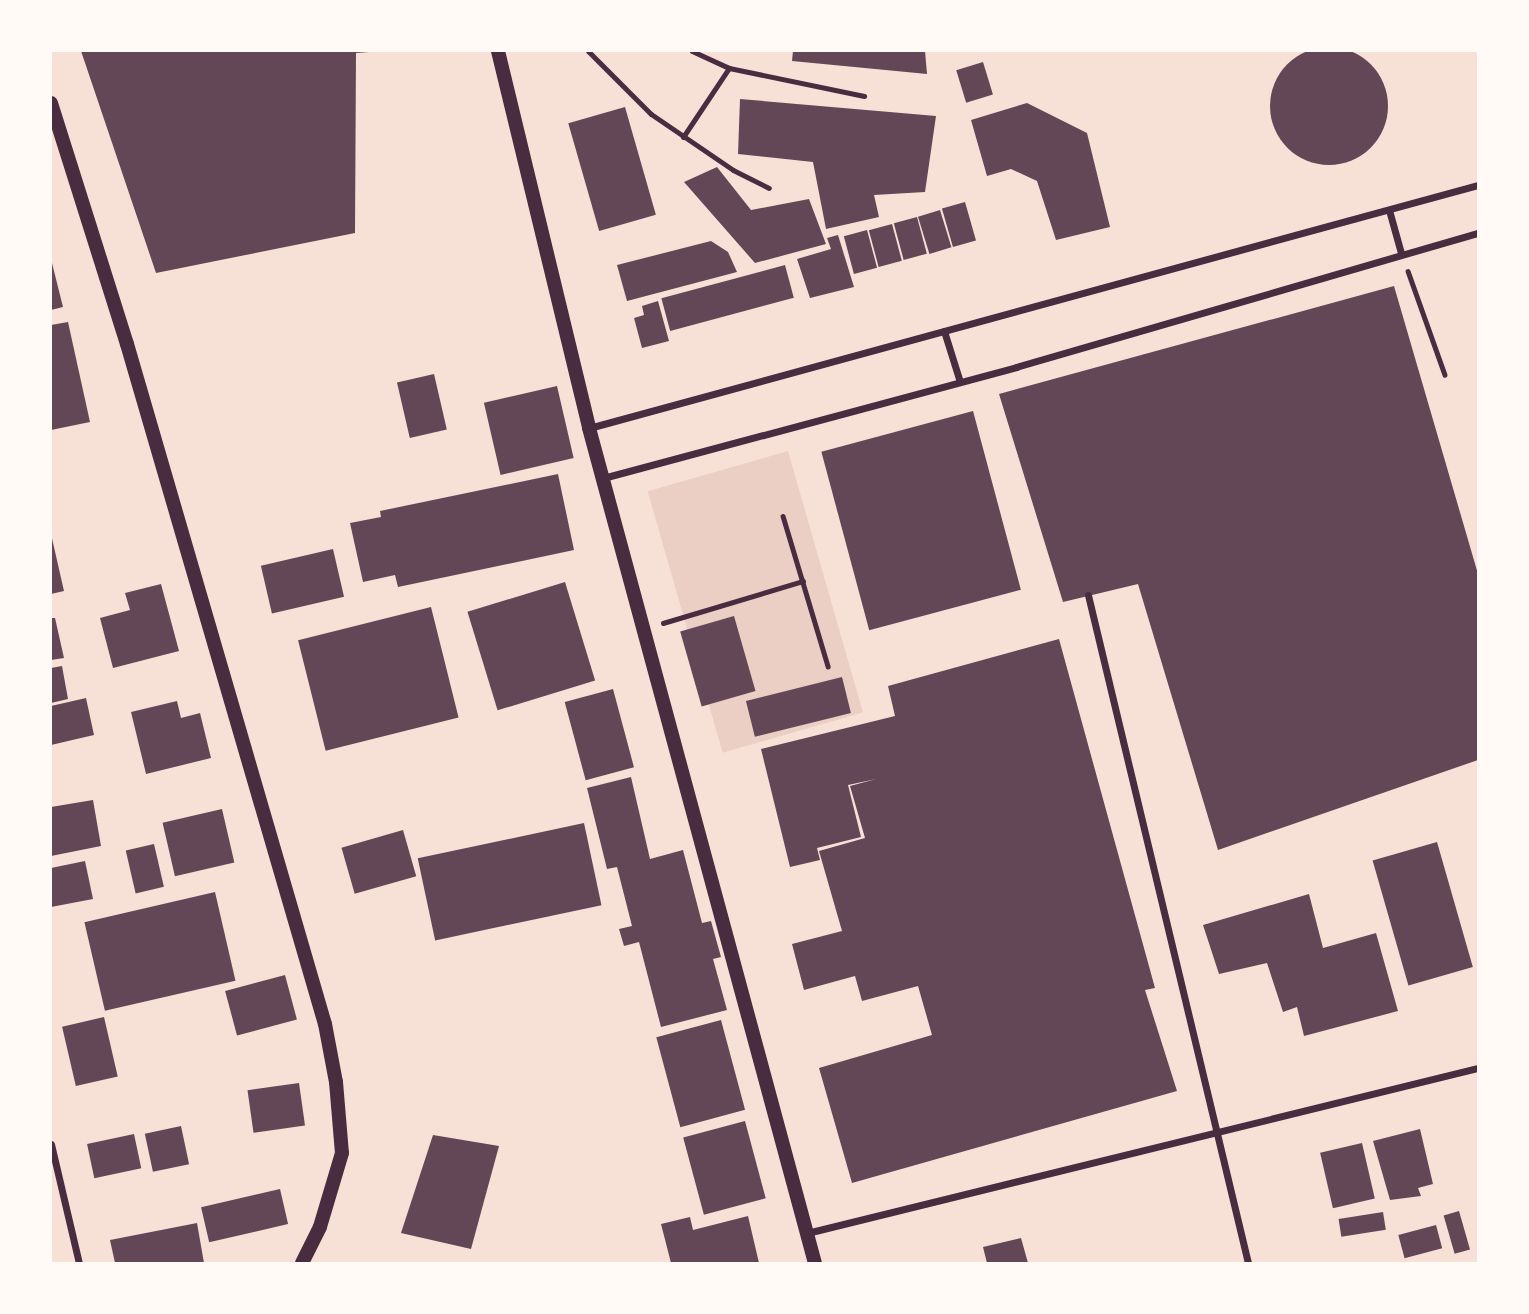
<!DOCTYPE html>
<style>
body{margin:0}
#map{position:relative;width:1529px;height:1314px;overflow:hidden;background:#f7e1d7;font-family:"IBM Plex Sans",sans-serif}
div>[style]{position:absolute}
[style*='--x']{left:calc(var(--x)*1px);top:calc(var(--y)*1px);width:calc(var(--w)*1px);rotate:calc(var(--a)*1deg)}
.green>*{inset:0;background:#ebcfc5;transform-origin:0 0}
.building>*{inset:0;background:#644757;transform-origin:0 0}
.round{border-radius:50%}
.path>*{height:4.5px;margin:-2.25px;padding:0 2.25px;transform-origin:2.25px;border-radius:2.25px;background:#4a2c40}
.service>*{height:5px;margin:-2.5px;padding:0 2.5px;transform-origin:2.5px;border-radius:2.5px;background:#4a2c40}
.minor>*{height:7px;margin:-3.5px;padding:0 3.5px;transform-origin:3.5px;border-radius:3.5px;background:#4a2c40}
.secondary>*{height:14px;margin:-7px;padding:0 7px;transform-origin:7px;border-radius:7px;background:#4a2c40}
span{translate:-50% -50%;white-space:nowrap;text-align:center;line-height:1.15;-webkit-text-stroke:6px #fffaf5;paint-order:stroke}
.frame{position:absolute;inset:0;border:52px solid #fffaf5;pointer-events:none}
</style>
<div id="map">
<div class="green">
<div style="left:788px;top:451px;width:272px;height:146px;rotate:74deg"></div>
</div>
<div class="building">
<div class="round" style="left:1270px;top:47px;width:118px;height:118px"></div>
<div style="clip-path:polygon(81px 51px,383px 51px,356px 53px,355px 233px,156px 273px)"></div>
<div style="clip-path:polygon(793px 51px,925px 51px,927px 74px,792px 61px)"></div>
<div style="left:983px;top:62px;width:34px;height:28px;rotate:73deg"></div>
<div style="clip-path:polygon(740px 99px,936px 116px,925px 192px,874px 195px,879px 217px,826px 229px,813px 162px,738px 154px)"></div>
<div style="clip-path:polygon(1027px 103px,1087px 133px,1110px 227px,1056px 240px,1037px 181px,1011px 169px,987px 176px,971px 120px)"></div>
<div style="left:625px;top:107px;width:112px;height:59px;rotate:74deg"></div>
<div style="clip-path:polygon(717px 167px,751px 210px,809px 199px,826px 244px,755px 263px,684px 182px)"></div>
<div style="left:965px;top:202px;width:40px;height:24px;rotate:74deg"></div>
<div style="left:940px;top:210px;width:39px;height:23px;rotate:73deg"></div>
<div style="left:917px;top:217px;width:38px;height:24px;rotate:75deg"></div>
<div style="left:892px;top:224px;width:38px;height:24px;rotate:75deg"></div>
<div style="left:867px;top:230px;width:39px;height:24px;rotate:75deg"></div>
<div style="clip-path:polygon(838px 235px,854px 287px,810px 298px,797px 259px,831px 249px,827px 238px)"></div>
<div style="clip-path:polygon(711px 241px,728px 252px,737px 272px,627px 301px,617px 265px)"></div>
<div style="clip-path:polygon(51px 259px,63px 307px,51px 310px)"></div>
<div style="left:785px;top:265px;width:34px;height:128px;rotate:75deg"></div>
<div style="clip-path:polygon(1394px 286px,1478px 574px,1478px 760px,1218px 850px,1138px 584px,1063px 602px,999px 394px)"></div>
<div style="clip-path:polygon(658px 301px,669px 341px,642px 348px,634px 318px,644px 315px,642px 306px)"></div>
<div style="clip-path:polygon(68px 322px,90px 422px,51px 430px,51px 325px)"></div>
<div style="left:434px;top:374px;width:57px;height:38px;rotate:77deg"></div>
<div style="left:557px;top:386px;width:74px;height:75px;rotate:77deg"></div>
<div style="left:973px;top:411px;width:185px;height:157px;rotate:75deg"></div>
<div style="clip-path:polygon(558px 474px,574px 550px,398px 587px,395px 575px,363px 582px,350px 523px,381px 517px,380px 511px)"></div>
<div style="clip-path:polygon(51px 534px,64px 591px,51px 594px)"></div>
<div style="left:333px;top:549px;width:49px;height:74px;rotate:77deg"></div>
<div style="left:565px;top:582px;width:103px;height:102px;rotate:73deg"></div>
<div style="clip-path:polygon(161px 584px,179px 651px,113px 668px,100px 618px,130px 610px,125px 593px)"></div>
<div style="left:431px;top:607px;width:114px;height:137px;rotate:76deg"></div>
<div style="left:734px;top:616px;width:78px;height:56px;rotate:74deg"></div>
<div style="clip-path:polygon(51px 618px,55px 618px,64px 658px,51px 660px)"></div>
<div style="clip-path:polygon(1059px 639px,1155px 988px,1145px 990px,1177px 1091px,852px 1183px,819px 1068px,932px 1035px,918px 986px,862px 1001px,855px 976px,804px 990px,792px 944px,842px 931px,819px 851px,865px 838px,850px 786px,876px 779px,848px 785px,861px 837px,817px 848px,820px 860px,790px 867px,761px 749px,895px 716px,888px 686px)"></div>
<div style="clip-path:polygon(62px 666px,68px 699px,51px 703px,51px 668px)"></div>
<div style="left:842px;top:677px;width:37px;height:99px;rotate:76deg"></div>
<div style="left:613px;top:689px;width:81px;height:50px;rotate:75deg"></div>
<div style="clip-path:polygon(86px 698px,94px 735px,51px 745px,51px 706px)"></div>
<div style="clip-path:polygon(177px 701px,181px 718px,200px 713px,211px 758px,146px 774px,131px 712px)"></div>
<div style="clip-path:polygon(631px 777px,650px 859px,683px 850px,702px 923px,711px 921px,721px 957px,713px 959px,727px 1010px,661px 1027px,639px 942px,624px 946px,619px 929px,632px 926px,617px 867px,607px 869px,587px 788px)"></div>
<div style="clip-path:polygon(93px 800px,101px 846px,51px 856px,51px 807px)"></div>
<div style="left:222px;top:809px;width:55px;height:61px;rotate:77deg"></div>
<div style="left:584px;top:823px;width:84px;height:170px;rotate:78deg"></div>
<div style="left:403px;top:830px;width:48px;height:64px;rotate:74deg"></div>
<div style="left:1437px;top:842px;width:130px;height:67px;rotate:74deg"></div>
<div style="left:154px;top:844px;width:44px;height:29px;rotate:77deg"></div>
<div style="clip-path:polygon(85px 861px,93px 899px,51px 907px,51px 868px)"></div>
<div style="left:215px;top:892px;width:91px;height:134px;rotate:77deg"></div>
<div style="clip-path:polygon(1309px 894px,1323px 948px,1376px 933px,1398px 1011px,1304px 1036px,1297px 1007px,1283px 1012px,1267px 963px,1219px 974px,1203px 925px)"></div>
<div style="left:285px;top:975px;width:46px;height:62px;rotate:75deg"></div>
<div style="left:104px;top:1017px;width:61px;height:43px;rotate:77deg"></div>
<div style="left:721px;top:1020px;width:93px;height:67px;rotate:75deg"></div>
<div style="left:299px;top:1083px;width:43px;height:52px;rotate:82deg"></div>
<div style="left:745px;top:1121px;width:80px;height:64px;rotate:75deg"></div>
<div style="left:181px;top:1126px;width:39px;height:37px;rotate:78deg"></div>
<div style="clip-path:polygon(1420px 1129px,1433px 1184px,1418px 1188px,1421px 1196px,1390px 1200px,1373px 1141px)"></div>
<div style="left:134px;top:1134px;width:35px;height:48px;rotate:78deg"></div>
<div style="clip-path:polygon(433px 1135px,499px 1146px,471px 1249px,401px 1233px)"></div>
<div style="left:1362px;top:1143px;width:57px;height:43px;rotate:77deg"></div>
<div style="left:280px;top:1189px;width:36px;height:81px;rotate:77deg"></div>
<div style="left:1459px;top:1211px;width:40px;height:16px;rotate:74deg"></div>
<div style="left:1383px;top:1212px;width:18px;height:45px;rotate:81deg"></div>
<div style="clip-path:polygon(748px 1216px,759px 1263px,671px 1263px,661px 1224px,690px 1217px,693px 1230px)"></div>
<div style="clip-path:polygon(197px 1223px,204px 1263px,115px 1263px,110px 1240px)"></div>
<div style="left:1436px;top:1225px;width:24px;height:39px;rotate:75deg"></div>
<div style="clip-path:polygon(1021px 1238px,1028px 1263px,987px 1263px,983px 1247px)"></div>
</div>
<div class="path">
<div style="--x:1408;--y:271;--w:110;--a:70.4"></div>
<div style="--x:783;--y:516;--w:157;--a:73.3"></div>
<div style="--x:663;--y:623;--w:146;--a:-16.7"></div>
</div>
<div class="service">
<div style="--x:588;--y:51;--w:89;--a:45"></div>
<div style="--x:651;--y:114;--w:99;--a:34.3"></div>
<div style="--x:733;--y:170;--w:40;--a:26.6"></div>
<div style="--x:692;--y:51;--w:41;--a:24.7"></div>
<div style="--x:729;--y:68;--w:138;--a:11.7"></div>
<div style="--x:683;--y:137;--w:83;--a:-56.3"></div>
</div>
<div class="minor">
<div style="--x:1389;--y:210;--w:45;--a:74.4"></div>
<div style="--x:944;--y:331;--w:53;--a:72.6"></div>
<div style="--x:589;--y:428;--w:922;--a:-15.29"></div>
<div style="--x:603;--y:478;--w:428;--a:-15"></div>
<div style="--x:1016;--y:367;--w:481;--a:-16.2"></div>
<div style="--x:1088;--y:595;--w:687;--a:76.53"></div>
<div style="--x:51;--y:1144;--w:122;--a:76.8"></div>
<div style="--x:807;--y:1233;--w:691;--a:-13.82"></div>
</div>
<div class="secondary">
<div style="--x:498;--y:51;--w:388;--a:76.4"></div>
<div style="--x:589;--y:428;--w:865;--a:74.86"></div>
<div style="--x:51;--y:103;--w:253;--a:72.5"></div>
<div style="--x:127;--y:344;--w:708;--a:73.77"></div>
<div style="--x:325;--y:1024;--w:59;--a:79.3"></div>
<div style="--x:336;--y:1082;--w:71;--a:85.2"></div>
<div style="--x:342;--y:1153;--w:77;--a:106.6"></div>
<div style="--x:320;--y:1227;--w:40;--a:116.6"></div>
</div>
<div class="frame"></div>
</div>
